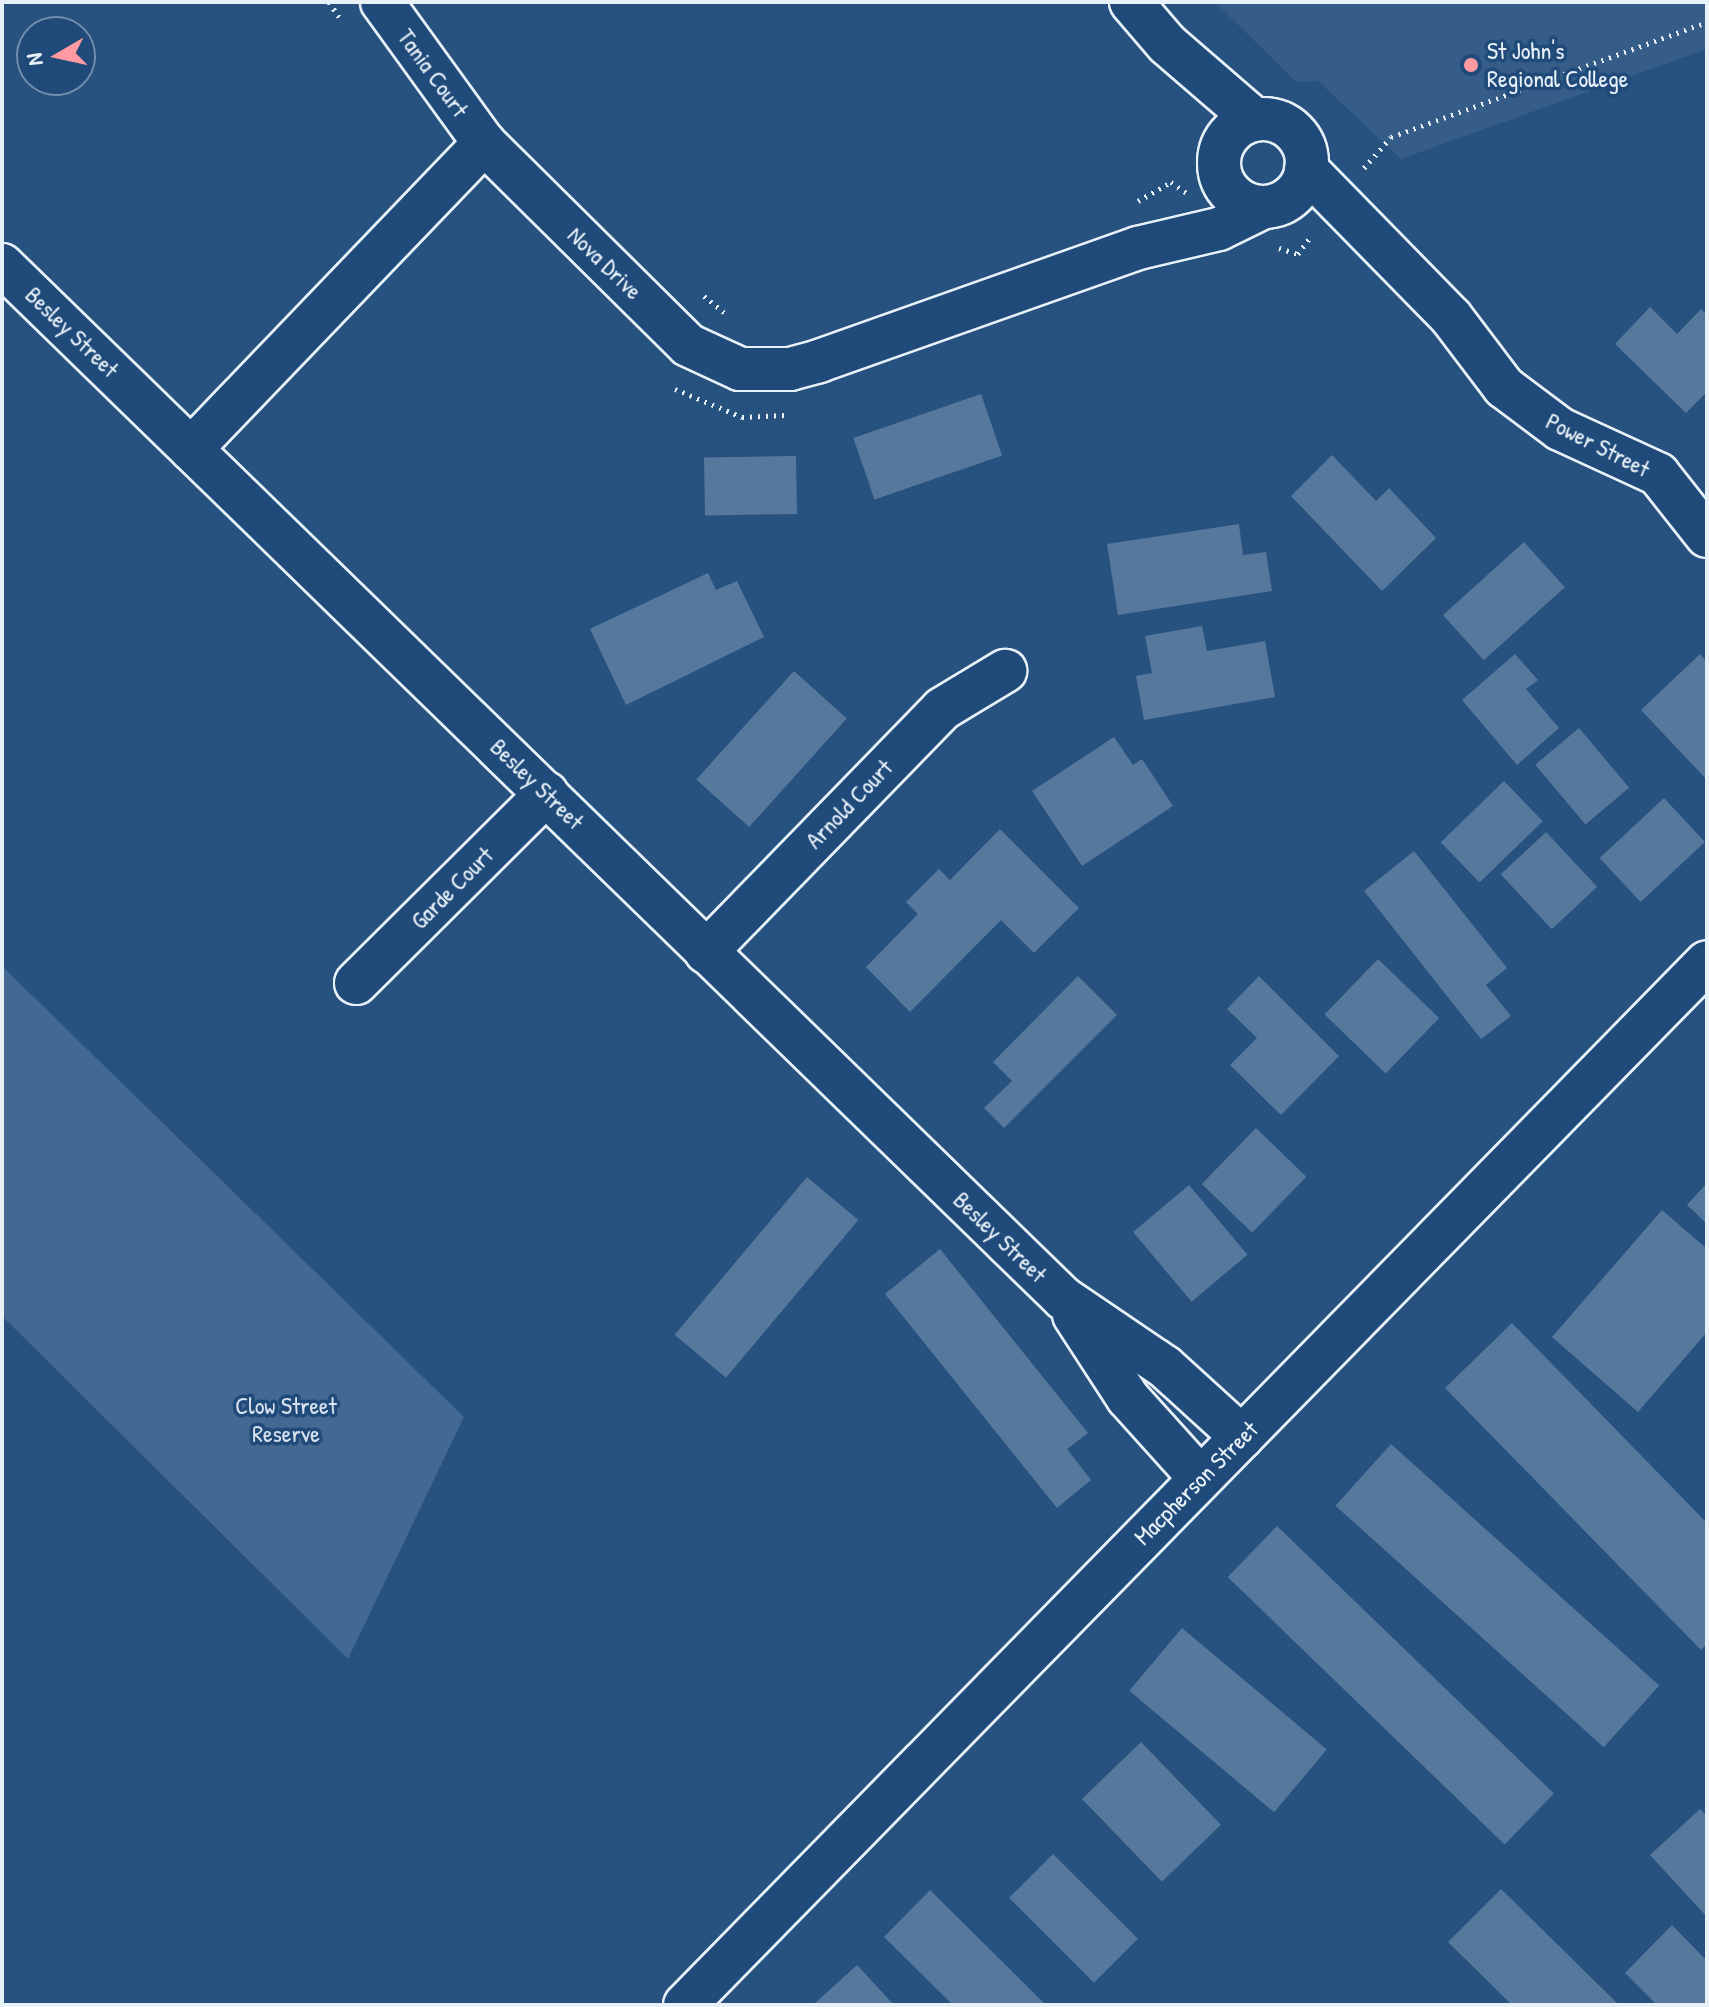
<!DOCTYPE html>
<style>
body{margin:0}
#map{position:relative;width:1709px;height:2007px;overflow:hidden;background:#27517f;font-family:"Patrick Hand",sans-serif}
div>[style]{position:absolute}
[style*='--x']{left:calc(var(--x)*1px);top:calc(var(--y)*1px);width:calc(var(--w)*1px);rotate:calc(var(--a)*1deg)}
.built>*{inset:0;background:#355d88}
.green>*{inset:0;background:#436891}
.building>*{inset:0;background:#57789d;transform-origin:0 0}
.path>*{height:5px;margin-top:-2.5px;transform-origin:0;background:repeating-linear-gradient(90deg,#e8f1f8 0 2px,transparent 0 8px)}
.roads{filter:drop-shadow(2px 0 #e8f1f8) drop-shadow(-2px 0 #e8f1f8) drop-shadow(0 2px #e8f1f8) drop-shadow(0 -2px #e8f1f8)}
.minor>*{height:42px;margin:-21px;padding:0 21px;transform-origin:21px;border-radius:21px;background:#1f4a7a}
.minor>.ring{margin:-21px;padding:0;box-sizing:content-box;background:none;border:42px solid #1f4a7a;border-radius:50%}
.dots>*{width:22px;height:22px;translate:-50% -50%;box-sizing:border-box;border:4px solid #1f4a7a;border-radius:50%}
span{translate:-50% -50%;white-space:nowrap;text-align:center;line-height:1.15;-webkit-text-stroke:7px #1f4a7a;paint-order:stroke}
.poi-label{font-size:24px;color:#e8f1f8}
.left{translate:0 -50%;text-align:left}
.street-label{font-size:24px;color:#e8f1f8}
.park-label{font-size:24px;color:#d8e3ee}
.frame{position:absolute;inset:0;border:4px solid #e8f1f8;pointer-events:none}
.north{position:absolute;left:16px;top:16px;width:80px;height:80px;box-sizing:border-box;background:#1f4a7a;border:2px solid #6f8dac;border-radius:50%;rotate:261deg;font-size:22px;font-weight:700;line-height:32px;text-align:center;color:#e8f1f8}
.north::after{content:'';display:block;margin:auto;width:28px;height:36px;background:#ff9aa2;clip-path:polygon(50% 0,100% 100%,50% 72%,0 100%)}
</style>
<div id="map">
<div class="built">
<div style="clip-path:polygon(1215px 2px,1707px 2px,1707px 49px,1401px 159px,1318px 81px,1296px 82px)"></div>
</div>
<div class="green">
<div style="clip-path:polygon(2px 966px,464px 1417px,348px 1659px,2px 1316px)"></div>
</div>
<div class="building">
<div style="clip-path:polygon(1650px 307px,1677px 334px,1701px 309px,1707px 315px,1707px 392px,1686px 413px,1615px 344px)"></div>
<div style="left:981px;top:394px;width:65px;height:135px;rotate:71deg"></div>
<div style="clip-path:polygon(1332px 455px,1376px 501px,1389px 488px,1436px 538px,1382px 591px,1291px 496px)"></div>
<div style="left:796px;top:456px;width:58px;height:92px;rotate:89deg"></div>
<div style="clip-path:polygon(1239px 524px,1243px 555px,1266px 552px,1272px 591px,1118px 615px,1107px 544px)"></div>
<div style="left:1524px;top:542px;width:61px;height:109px;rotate:48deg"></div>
<div style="clip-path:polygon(708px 573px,716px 590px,737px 581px,764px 637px,626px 705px,590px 629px)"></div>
<div style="clip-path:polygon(1202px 626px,1207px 651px,1265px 641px,1275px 697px,1144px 720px,1136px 676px,1152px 673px,1145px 636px)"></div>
<div style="clip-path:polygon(1515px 654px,1538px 680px,1526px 689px,1559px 728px,1517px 765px,1462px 700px)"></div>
<div style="clip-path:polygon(1700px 654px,1707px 662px,1707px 780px,1641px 710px)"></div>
<div style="left:794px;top:671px;width:71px;height:146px;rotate:42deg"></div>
<div style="left:1579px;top:728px;width:78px;height:57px;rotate:50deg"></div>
<div style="clip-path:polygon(1114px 737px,1133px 765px,1142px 759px,1173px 806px,1082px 866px,1032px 791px)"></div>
<div style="left:1504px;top:781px;width:56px;height:88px;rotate:46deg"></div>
<div style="left:1664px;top:798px;width:60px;height:88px;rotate:47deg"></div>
<div style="clip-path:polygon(1000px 829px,1079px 908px,1034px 953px,1001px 920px,910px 1012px,866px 967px,918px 914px,906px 902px,939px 869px,950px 880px)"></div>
<div style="left:1546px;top:832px;width:75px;height:62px;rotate:47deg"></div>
<div style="clip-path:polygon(1414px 851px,1507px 968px,1486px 985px,1511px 1016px,1481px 1039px,1364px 891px)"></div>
<div style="left:1378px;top:959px;width:85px;height:77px;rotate:44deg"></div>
<div style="clip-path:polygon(1078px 976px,1117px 1015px,1004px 1128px,984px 1108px,1012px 1081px,993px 1062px)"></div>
<div style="clip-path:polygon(1259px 976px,1339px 1056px,1281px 1115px,1230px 1065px,1257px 1038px,1227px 1009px)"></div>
<div style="left:1256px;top:1128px;width:70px;height:78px;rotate:44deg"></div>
<div style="left:807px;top:1177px;width:67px;height:206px;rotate:40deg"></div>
<div style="clip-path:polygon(1707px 1183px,1707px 1224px,1687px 1205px)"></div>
<div style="left:1189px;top:1185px;width:91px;height:73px;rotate:50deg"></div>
<div style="clip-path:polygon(1662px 1210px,1707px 1249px,1707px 1332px,1638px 1412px,1552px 1337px)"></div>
<div style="clip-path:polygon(940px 1249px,1088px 1433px,1067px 1449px,1091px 1480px,1057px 1508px,885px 1294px)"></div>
<div style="clip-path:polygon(1512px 1323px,1707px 1523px,1707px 1644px,1701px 1650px,1445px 1388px)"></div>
<div style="left:1391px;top:1444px;width:361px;height:83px;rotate:42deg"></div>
<div style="left:1277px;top:1526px;width:385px;height:71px;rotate:44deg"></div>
<div style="left:1182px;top:1628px;width:189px;height:82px;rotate:40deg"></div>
<div style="left:1141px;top:1742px;width:115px;height:82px;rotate:46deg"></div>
<div style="clip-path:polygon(1700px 1809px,1707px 1816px,1707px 1917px,1650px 1855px)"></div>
<div style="left:1053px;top:1854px;width:120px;height:62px;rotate:45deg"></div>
<div style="clip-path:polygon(1501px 1889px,1619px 2005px,1512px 2005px,1448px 1942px)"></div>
<div style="clip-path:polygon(930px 1890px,1046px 2005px,953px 2005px,884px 1937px)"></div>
<div style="clip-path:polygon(1672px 1925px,1707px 1961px,1707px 2005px,1657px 2005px,1625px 1973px)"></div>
<div style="clip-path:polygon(857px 1965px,894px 2005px,813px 2005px)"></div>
</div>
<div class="path">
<div style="--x:329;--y:2;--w:23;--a:56"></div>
<div style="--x:1364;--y:168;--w:41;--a:-48.9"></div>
<div style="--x:1391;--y:137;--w:336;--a:-20"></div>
<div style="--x:1138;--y:201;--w:38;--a:-30"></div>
<div style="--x:1171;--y:182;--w:19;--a:35"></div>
<div style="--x:1279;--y:248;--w:20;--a:18"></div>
<div style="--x:1298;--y:254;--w:22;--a:-54"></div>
<div style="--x:704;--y:296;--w:26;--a:39"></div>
<div style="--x:675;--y:389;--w:73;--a:22.7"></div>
<div style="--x:742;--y:417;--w:44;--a:-2.6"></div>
</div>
<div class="roads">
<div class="minor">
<div style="--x:382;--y:2;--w:174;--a:54.1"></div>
<div style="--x:1131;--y:2;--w:55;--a:49.4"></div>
<div style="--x:1167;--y:44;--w:116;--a:40.8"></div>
<div class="ring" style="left:1219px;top:119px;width:46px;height:46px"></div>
<div style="--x:1306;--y:169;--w:207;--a:45.6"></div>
<div style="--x:1451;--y:317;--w:88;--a:52.9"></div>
<div style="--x:1504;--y:387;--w:70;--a:36.9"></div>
<div style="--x:1560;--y:429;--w:108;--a:24.7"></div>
<div style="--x:1658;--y:474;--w:79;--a:51.7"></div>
<div style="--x:2;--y:265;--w:1481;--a:44.23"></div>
<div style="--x:1063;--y:1298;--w:123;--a:34.1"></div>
<div style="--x:1165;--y:1367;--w:104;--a:42.3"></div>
<div style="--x:191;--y:449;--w:424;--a:-46.2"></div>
<div style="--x:484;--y:143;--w:287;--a:44.7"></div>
<div style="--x:688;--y:345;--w:57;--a:24.8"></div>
<div style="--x:740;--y:369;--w:50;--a:0"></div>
<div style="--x:790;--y:369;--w:30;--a:-15"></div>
<div style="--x:819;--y:361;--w:338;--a:-19.5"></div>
<div style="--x:1138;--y:248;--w:83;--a:-13.2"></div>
<div style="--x:1219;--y:229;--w:50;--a:-26.1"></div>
<div style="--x:706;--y:952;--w:339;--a:-45.8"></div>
<div style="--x:942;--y:709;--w:74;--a:-31.1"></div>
<div style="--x:356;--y:983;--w:269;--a:-44.8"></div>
<div style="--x:1074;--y:1315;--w:99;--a:57"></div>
<div style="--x:1128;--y:1398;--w:108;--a:48"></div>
<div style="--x:685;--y:2005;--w:1460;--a:-45.58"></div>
</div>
</div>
<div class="dots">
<div style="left:1471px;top:65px;background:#ff9aa2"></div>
</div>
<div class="poi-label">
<span class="left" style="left:1487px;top:65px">St John's<br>Regional College</span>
</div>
<div class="street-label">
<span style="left:433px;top:73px;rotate:54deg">Tania Court</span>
<span style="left:605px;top:263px;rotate:44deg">Nova Drive</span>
<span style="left:72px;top:332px;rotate:44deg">Besley Street</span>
<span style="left:1598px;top:445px;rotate:27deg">Power Street</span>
<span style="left:537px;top:784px;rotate:44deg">Besley Street</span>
<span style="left:849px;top:804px;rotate:-46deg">Arnold Court</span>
<span style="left:452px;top:888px;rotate:-45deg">Garde Court</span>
<span style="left:1000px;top:1237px;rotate:44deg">Besley Street</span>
<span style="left:1196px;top:1483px;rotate:-45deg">Macpherson Street</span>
</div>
<div class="park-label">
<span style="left:286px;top:1420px">Clow Street<br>Reserve</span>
</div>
<div class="frame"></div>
<div class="north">N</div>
</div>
